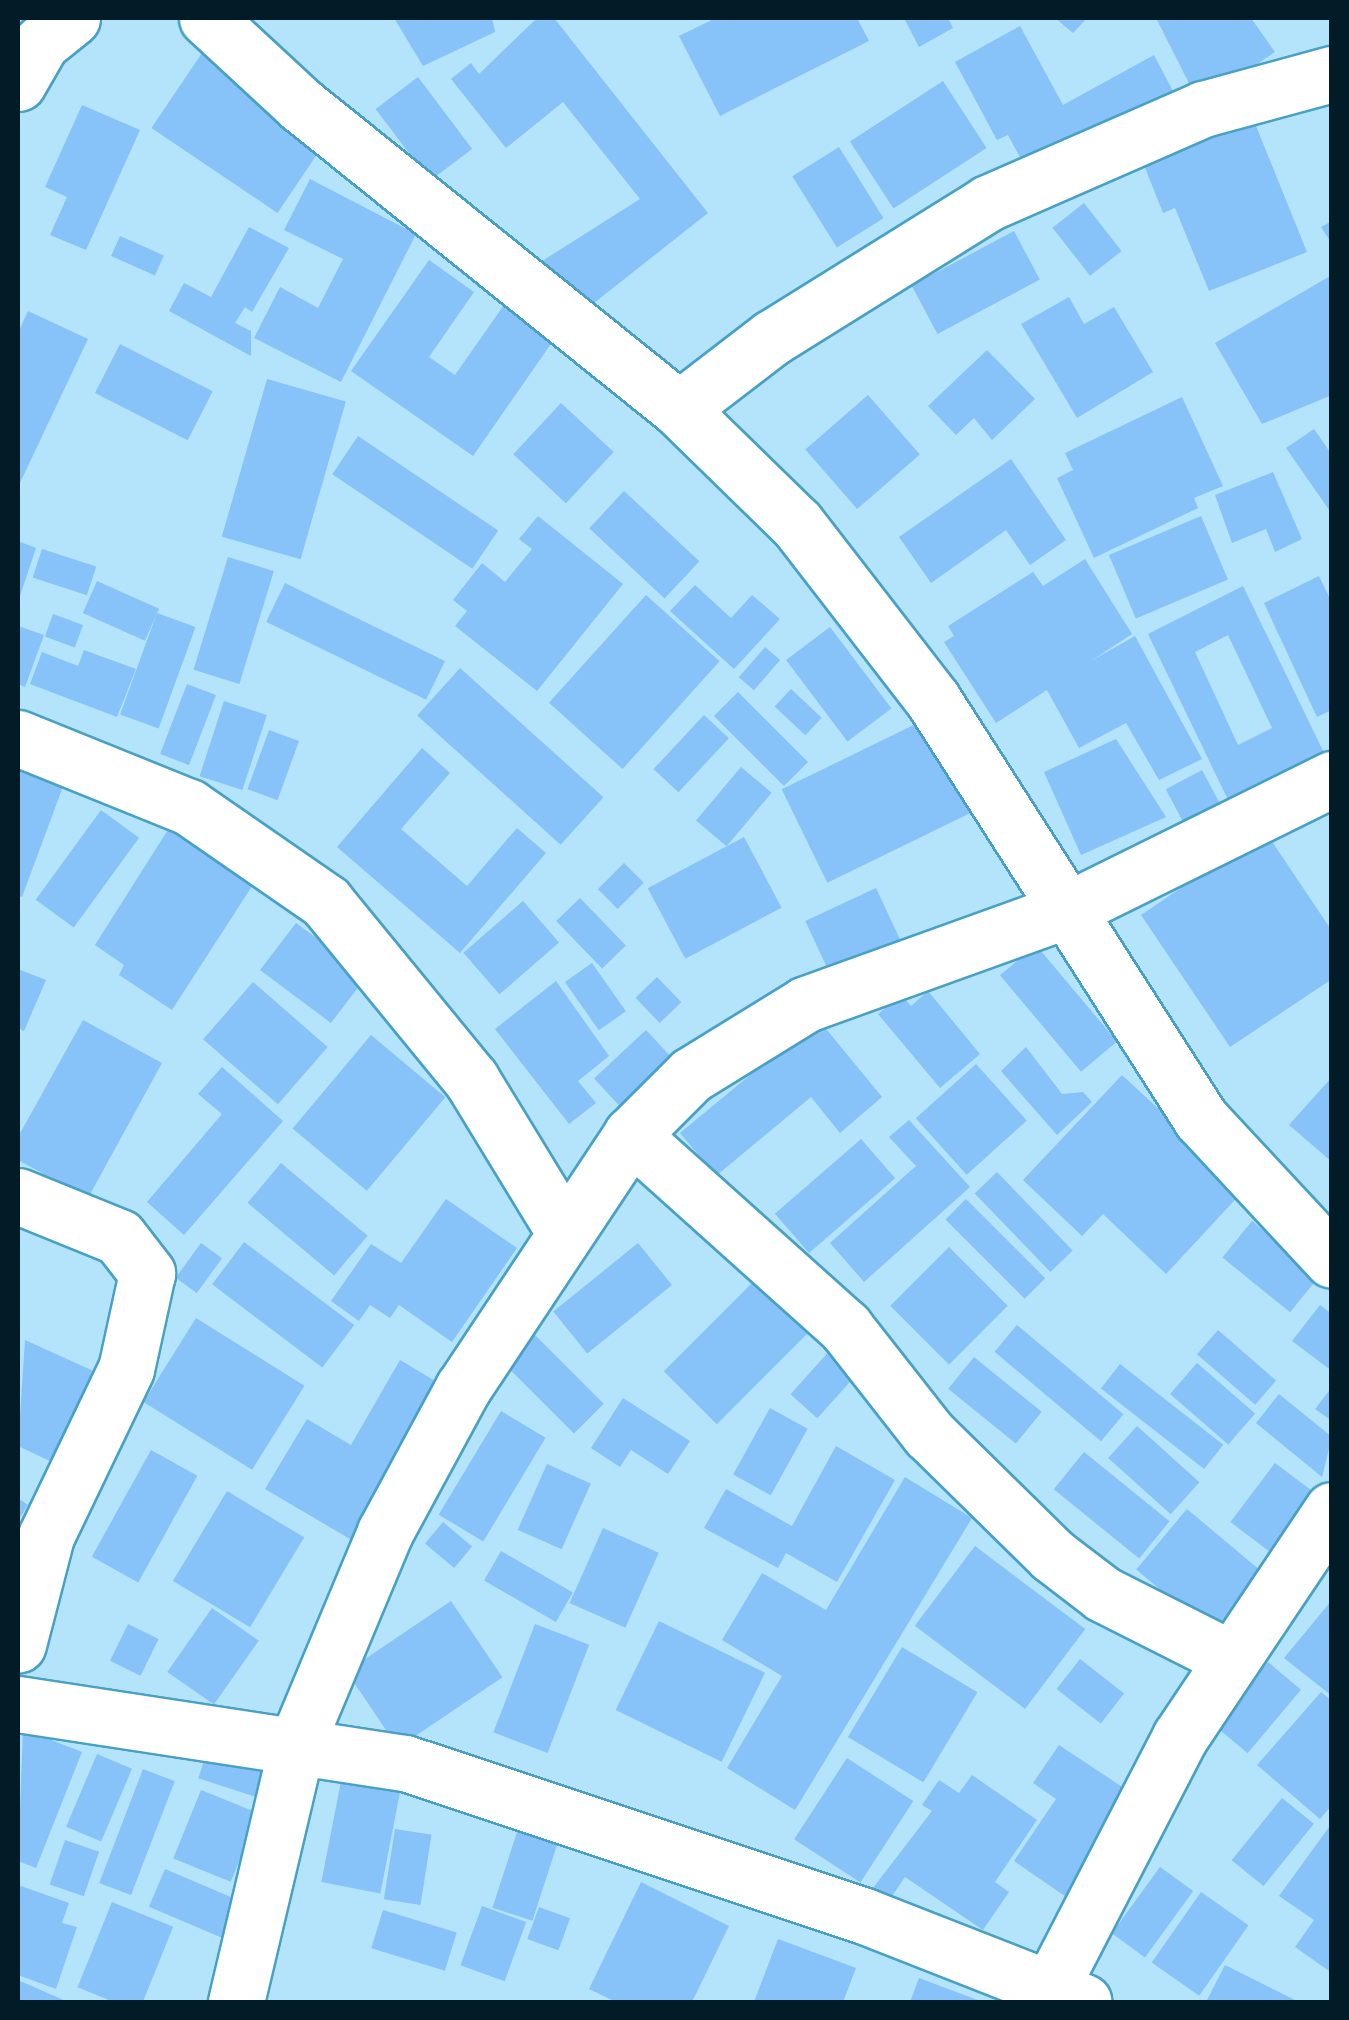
<!DOCTYPE html>
<style>
body{margin:0}
#map{position:relative;width:1349px;height:2020px;overflow:hidden;background:#b3e4fb;font-family:"IBM Plex Sans",sans-serif}
div>[style]{position:absolute}
[style*='--x']{left:calc(var(--x)*1px);top:calc(var(--y)*1px);width:calc(var(--w)*1px);rotate:calc(var(--a)*1deg)}
.building>*{inset:0;background:#87c2f9;transform-origin:0 0}
.roads{filter:drop-shadow(2px 0 #48a1c5) drop-shadow(-2px 0 #48a1c5) drop-shadow(0 2px #48a1c5) drop-shadow(0 -2px #48a1c5)}
.minor>*{height:55px;margin:-27.5px;padding:0 27.5px;transform-origin:27.5px;border-radius:27.5px;background:#fff}
span{translate:-50% -50%;white-space:nowrap;text-align:center;line-height:1.15;-webkit-text-stroke:9px #ceeffe;paint-order:stroke}
.frame{position:absolute;inset:0;border:20px solid #011c27;pointer-events:none}
</style>
<div id="map">
<div class="building">
<div style="clip-path:polygon(394px 18px,492px 18px,495px 32px,423px 66px)"></div>
<div style="clip-path:polygon(537px 18px,554px 18px,708px 213px,580px 314px,539px 263px,640px 199px,563px 102px,506px 148px,451px 79px,471px 63px,479px 74px)"></div>
<div style="clip-path:polygon(716px 18px,857px 18px,869px 41px,720px 116px,679px 36px)"></div>
<div style="clip-path:polygon(904px 18px,948px 18px,953px 28px,919px 47px)"></div>
<div style="clip-path:polygon(1055px 18px,1087px 18px,1073px 33px)"></div>
<div style="clip-path:polygon(1156px 18px,1251px 18px,1275px 52px,1199px 103px)"></div>
<div style="clip-path:polygon(1020px 26px,1063px 105px,1154px 55px,1174px 93px,1029px 174px,1008px 135px,997px 140px,955px 62px)"></div>
<div style="left:204px;top:50px;width:152px;height:94px;rotate:34deg"></div>
<div style="left:418px;top:77px;width:90px;height:53px;rotate:53deg"></div>
<div style="left:943px;top:81px;width:80px;height:111px;rotate:57deg"></div>
<div style="clip-path:polygon(82px 105px,140px 130px,86px 250px,50px 235px,67px 197px,45px 187px)"></div>
<div style="clip-path:polygon(1252px 116px,1307px 252px,1209px 291px,1175px 208px,1163px 213px,1142px 160px)"></div>
<div style="left:839px;top:147px;width:84px;height:55px;rotate:58deg"></div>
<div style="clip-path:polygon(310px 179px,416px 234px,341px 382px,254px 338px,280px 287px,318px 308px,343px 259px,284px 230px)"></div>
<div style="left:1084px;top:203px;width:61px;height:40px;rotate:52deg"></div>
<div style="clip-path:polygon(1332px 221px,1332px 244px,1321px 227px)"></div>
<div style="clip-path:polygon(249px 227px,289px 248px,252px 312px,245px 307px,235px 323px,251px 331px,251px 356px,169px 311px,184px 283px,211px 297px)"></div>
<div style="left:1014px;top:231px;width:55px;height:116px;rotate:62deg"></div>
<div style="left:120px;top:236px;width:48px;height:22px;rotate:24deg"></div>
<div style="clip-path:polygon(429px 260px,474px 292px,429px 357px,455px 375px,506px 302px,555px 338px,473px 456px,351px 371px)"></div>
<div style="clip-path:polygon(1332px 275px,1332px 395px,1262px 424px,1215px 343px)"></div>
<div style="clip-path:polygon(1069px 297px,1084px 324px,1114px 307px,1153px 372px,1077px 418px,1021px 324px)"></div>
<div style="clip-path:polygon(28px 311px,88px 339px,18px 487px,18px 333px)"></div>
<div style="left:120px;top:344px;width:104px;height:55px;rotate:27deg"></div>
<div style="clip-path:polygon(987px 350px,1035px 399px,992px 440px,974px 418px,956px 435px,928px 406px)"></div>
<div style="left:267px;top:379px;width:82px;height:164px;rotate:16deg"></div>
<div style="left:868px;top:395px;width:79px;height:83px;rotate:49deg"></div>
<div style="clip-path:polygon(1182px 397px,1223px 486px,1194px 498px,1198px 508px,1094px 558px,1057px 478px,1073px 470px,1065px 453px)"></div>
<div style="left:561px;top:403px;width:72px;height:70px;rotate:43deg"></div>
<div style="clip-path:polygon(1314px 429px,1332px 455px,1332px 514px,1286px 448px)"></div>
<div style="left:358px;top:436px;width:169px;height:46px;rotate:34deg"></div>
<div style="clip-path:polygon(1011px 459px,1066px 540px,1030px 565px,1006px 530px,931px 583px,899px 537px)"></div>
<div style="clip-path:polygon(1273px 472px,1302px 539px,1275px 552px,1266px 529px,1232px 543px,1215px 495px)"></div>
<div style="left:624px;top:491px;width:103px;height:51px;rotate:43deg"></div>
<div style="clip-path:polygon(538px 516px,623px 584px,537px 691px,455px 626px,467px 611px,453px 600px,482px 563px,505px 582px,532px 549px,519px 539px)"></div>
<div style="left:1201px;top:516px;width:69px;height:100px;rotate:67deg"></div>
<div style="clip-path:polygon(18px 541px,36px 548px,18px 602px)"></div>
<div style="left:42px;top:549px;width:57px;height:30px;rotate:18deg"></div>
<div style="left:228px;top:557px;width:48px;height:118px;rotate:17deg"></div>
<div style="clip-path:polygon(1085px 559px,1132px 634px,1091px 661px,1135px 636px,1202px 759px,1159px 780px,1126px 723px,1079px 748px,1047px 690px,996px 723px,944px 642px,954px 636px,948px 626px,1033px 572px,1043px 586px)"></div>
<div style="clip-path:polygon(1319px 576px,1332px 603px,1332px 710px,1317px 717px,1264px 603px)"></div>
<div style="left:97px;top:581px;width:68px;height:35px;rotate:24deg"></div>
<div style="left:285px;top:583px;width:178px;height:43px;rotate:26deg"></div>
<div style="clip-path:polygon(695px 585px,731px 618px,752px 595px,780px 619px,734px 669px,670px 611px)"></div>
<div style="clip-path:polygon(evenodd,1243px 586px,1327px 759px,1231px 806px,1148px 634px,1243px 586px,1228px 635px,1272px 728px,1238px 745px,1195px 652px,1228px 635px)"></div>
<div style="left:646px;top:595px;width:99px;height:145px;rotate:42deg"></div>
<div style="left:157px;top:613px;width:41px;height:108px;rotate:20deg"></div>
<div style="left:53px;top:614px;width:32px;height:24px;rotate:20deg"></div>
<div style="clip-path:polygon(18px 626px,44px 635px,25px 687px,18px 684px)"></div>
<div style="left:830px;top:627px;width:102px;height:55px;rotate:53deg"></div>
<div style="left:765px;top:647px;width:20px;height:40px;rotate:41deg"></div>
<div style="clip-path:polygon(84px 650px,136px 669px,117px 717px,30px 684px,42px 652px,78px 666px)"></div>
<div style="left:460px;top:668px;width:193px;height:64px;rotate:42deg"></div>
<div style="left:187px;top:684px;width:31px;height:75px;rotate:21deg"></div>
<div style="left:791px;top:689px;width:42px;height:24px;rotate:43deg"></div>
<div style="left:738px;top:692px;width:99px;height:34px;rotate:45deg"></div>
<div style="left:224px;top:701px;width:45px;height:79px;rotate:18deg"></div>
<div style="left:704px;top:715px;width:34px;height:74px;rotate:43deg"></div>
<div style="left:930px;top:717px;width:104px;height:165px;rotate:64deg"></div>
<div style="left:269px;top:730px;width:32px;height:63px;rotate:20deg"></div>
<div style="clip-path:polygon(1116px 739px,1166px 817px,1081px 855px,1044px 772px)"></div>
<div style="clip-path:polygon(422px 748px,450px 773px,401px 829px,467px 886px,517px 828px,546px 853px,460px 953px,337px 847px)"></div>
<div style="clip-path:polygon(18px 754px,68px 773px,22px 897px,18px 896px)"></div>
<div style="left:741px;top:767px;width:40px;height:70px;rotate:40deg"></div>
<div style="left:1202px;top:770px;width:42px;height:41px;rotate:62deg"></div>
<div style="left:101px;top:810px;width:47px;height:111px;rotate:36deg"></div>
<div style="clip-path:polygon(171px 825px,256px 880px,172px 1010px,119px 975px,124px 965px,95px 945px)"></div>
<div style="clip-path:polygon(1265px 831px,1332px 931px,1332px 979px,1230px 1047px,1141px 915px)"></div>
<div style="left:744px;top:837px;width:80px;height:109px;rotate:62deg"></div>
<div style="left:624px;top:863px;width:28px;height:37px;rotate:45deg"></div>
<div style="left:876px;top:888px;width:75px;height:78px;rotate:65deg"></div>
<div style="left:580px;top:898px;width:66px;height:33px;rotate:46deg"></div>
<div style="left:523px;top:901px;width:55px;height:79px;rotate:49deg"></div>
<div style="clip-path:polygon(331px 922px,366px 977px,331px 1023px,260px 970px,296px 923px,318px 939px)"></div>
<div style="left:1036px;top:945px;width:126px;height:47px;rotate:50deg"></div>
<div style="left:592px;top:963px;width:59px;height:33px;rotate:55deg"></div>
<div style="clip-path:polygon(18px 969px,46px 980px,24px 1031px,18px 1028px)"></div>
<div style="left:657px;top:977px;width:35px;height:30px;rotate:46deg"></div>
<div style="clip-path:polygon(556px 981px,609px 1056px,578px 1081px,596px 1103px,569px 1124px,495px 1029px)"></div>
<div style="left:253px;top:982px;width:99px;height:76px;rotate:41deg"></div>
<div style="clip-path:polygon(928px 991px,980px 1054px,940px 1088px,878px 1014px,901px 995px,911px 1006px)"></div>
<div style="clip-path:polygon(818px 1019px,882px 1097px,840px 1133px,811px 1097px,716px 1176px,680px 1133px)"></div>
<div style="clip-path:polygon(83px 1020px,162px 1063px,88px 1198px,18px 1160px,18px 1137px)"></div>
<div style="left:646px;top:1030px;width:53px;height:71px;rotate:47deg"></div>
<div style="left:371px;top:1035px;width:97px;height:122px;rotate:40deg"></div>
<div style="clip-path:polygon(1026px 1047px,1062px 1094px,1083px 1092px,1092px 1102px,1057px 1135px,1001px 1071px)"></div>
<div style="left:976px;top:1064px;width:76px;height:81px;rotate:48deg"></div>
<div style="clip-path:polygon(222px 1067px,283px 1121px,184px 1235px,147px 1202px,222px 1114px,198px 1094px)"></div>
<div style="clip-path:polygon(1122px 1075px,1245px 1189px,1166px 1274px,1103px 1214px,1082px 1236px,1023px 1180px)"></div>
<div style="clip-path:polygon(1332px 1077px,1332px 1162px,1289px 1125px)"></div>
<div style="clip-path:polygon(909px 1120px,970px 1187px,864px 1282px,830px 1243px,916px 1166px,889px 1137px)"></div>
<div style="left:861px;top:1139px;width:52px;height:114px;rotate:49deg"></div>
<div style="left:281px;top:1163px;width:113px;height:52px;rotate:40deg"></div>
<div style="left:997px;top:1172px;width:109px;height:31px;rotate:46deg"></div>
<div style="clip-path:polygon(446px 1199px,517px 1248px,452px 1342px,399px 1305px,390px 1318px,370px 1305px,359px 1321px,331px 1301px,371px 1244px,401px 1263px)"></div>
<div style="left:966px;top:1199px;width:112px;height:29px;rotate:45deg"></div>
<div style="left:1252px;top:1221px;width:87px;height:47px;rotate:39deg"></div>
<div style="left:244px;top:1242px;width:138px;height:53px;rotate:37deg"></div>
<div style="left:201px;top:1243px;width:26px;height:43px;rotate:36deg"></div>
<div style="left:638px;top:1243px;width:54px;height:109px;rotate:51deg"></div>
<div style="left:949px;top:1247px;width:83px;height:83px;rotate:45deg"></div>
<div style="left:755px;top:1280px;width:75px;height:129px;rotate:45deg"></div>
<div style="clip-path:polygon(1320px 1305px,1332px 1314px,1332px 1371px,1292px 1341px)"></div>
<div style="left:196px;top:1318px;width:128px;height:99px;rotate:32deg"></div>
<div style="left:1017px;top:1325px;width:139px;height:35px;rotate:40deg"></div>
<div style="left:1218px;top:1330px;width:77px;height:32px;rotate:41deg"></div>
<div style="left:533px;top:1333px;width:100px;height:42px;rotate:45deg"></div>
<div style="left:842px;top:1337px;width:36px;height:77px;rotate:42deg"></div>
<div style="clip-path:polygon(25px 1340px,109px 1378px,67px 1469px,18px 1446px)"></div>
<div style="left:974px;top:1357px;width:87px;height:41px;rotate:39deg"></div>
<div style="clip-path:polygon(400px 1360px,447px 1388px,355px 1542px,265px 1489px,307px 1419px,351px 1445px)"></div>
<div style="left:1197px;top:1363px;width:77px;height:41px;rotate:41deg"></div>
<div style="left:1120px;top:1364px;width:131px;height:31px;rotate:38deg"></div>
<div style="clip-path:polygon(1332px 1387px,1332px 1421px,1315px 1409px)"></div>
<div style="clip-path:polygon(1279px 1394px,1332px 1437px,1322px 1477px,1256px 1423px)"></div>
<div style="clip-path:polygon(623px 1398px,690px 1441px,668px 1474px,631px 1450px,620px 1467px,591px 1448px)"></div>
<div style="left:770px;top:1408px;width:43px;height:76px;rotate:29deg"></div>
<div style="left:501px;top:1411px;width:52px;height:121px;rotate:31deg"></div>
<div style="left:1137px;top:1426px;width:84px;height:43px;rotate:42deg"></div>
<div style="clip-path:polygon(836px 1446px,895px 1480px,837px 1582px,786px 1553px,778px 1568px,704px 1528px,726px 1489px,792px 1526px)"></div>
<div style="left:151px;top:1450px;width:53px;height:122px;rotate:29deg"></div>
<div style="left:1084px;top:1452px;width:110px;height:48px;rotate:39deg"></div>
<div style="left:1275px;top:1463px;width:55px;height:74px;rotate:37deg"></div>
<div style="left:547px;top:1464px;width:48px;height:72px;rotate:24deg"></div>
<div style="clip-path:polygon(905px 1477px,972px 1518px,795px 1810px,727px 1768px,782px 1676px,722px 1640px,762px 1573px,826px 1610px)"></div>
<div style="left:227px;top:1491px;width:90px;height:105px;rotate:31deg"></div>
<div style="clip-path:polygon(18px 1498px,28px 1505px,18px 1520px)"></div>
<div style="left:1187px;top:1509px;width:111px;height:79px;rotate:40deg"></div>
<div style="left:443px;top:1522px;width:38px;height:28px;rotate:40deg"></div>
<div style="left:603px;top:1528px;width:61px;height:82px;rotate:24deg"></div>
<div style="left:975px;top:1546px;width:138px;height:100px;rotate:37deg"></div>
<div style="left:501px;top:1551px;width:83px;height:34px;rotate:30deg"></div>
<div style="clip-path:polygon(1332px 1600px,1332px 1696px,1284px 1658px)"></div>
<div style="left:451px;top:1601px;width:92px;height:126px;rotate:56deg"></div>
<div style="left:212px;top:1608px;width:57px;height:78px;rotate:35deg"></div>
<div style="left:659px;top:1621px;width:118px;height:99px;rotate:26deg"></div>
<div style="left:128px;top:1624px;width:34px;height:41px;rotate:26deg"></div>
<div style="left:535px;top:1624px;width:58px;height:116px;rotate:21deg"></div>
<div style="left:902px;top:1647px;width:88px;height:105px;rotate:31deg"></div>
<div style="left:1080px;top:1659px;width:56px;height:38px;rotate:38deg"></div>
<div style="left:1268px;top:1662px;width:43px;height:83px;rotate:40deg"></div>
<div style="clip-path:polygon(1321px 1692px,1332px 1701px,1332px 1805px,1320px 1819px,1257px 1765px)"></div>
<div style="clip-path:polygon(23px 1729px,82px 1752px,36px 1868px,18px 1861px)"></div>
<div style="left:210px;top:1742px;width:66px;height:38px;rotate:18deg"></div>
<div style="clip-path:polygon(1059px 1745px,1145px 1802px,1075px 1903px,1014px 1861px,1056px 1799px,1033px 1783px)"></div>
<div style="left:97px;top:1754px;width:38px;height:79px;rotate:23deg"></div>
<div style="left:847px;top:1758px;width:79px;height:97px;rotate:33deg"></div>
<div style="left:143px;top:1769px;width:34px;height:122px;rotate:21deg"></div>
<div style="clip-path:polygon(972px 1775px,1037px 1820px,995px 1882px,1009px 1892px,983px 1930px,905px 1877px,890px 1899px,873px 1888px,932px 1811px,922px 1805px,939px 1780px,959px 1793px)"></div>
<div style="left:342px;top:1776px;width:60px;height:108px;rotate:11deg"></div>
<div style="left:201px;top:1790px;width:62px;height:74px;rotate:22deg"></div>
<div style="left:1282px;top:1798px;width:41px;height:80px;rotate:39deg"></div>
<div style="clip-path:polygon(1332px 1823px,1332px 1973px,1295px 1947px,1314px 1920px,1279px 1896px)"></div>
<div style="left:519px;top:1826px;width:42px;height:86px;rotate:18deg"></div>
<div style="left:395px;top:1829px;width:37px;height:71px;rotate:9deg"></div>
<div style="left:65px;top:1840px;width:36px;height:47px;rotate:19deg"></div>
<div style="left:1160px;top:1867px;width:41px;height:82px;rotate:36deg"></div>
<div style="left:165px;top:1869px;width:88px;height:41px;rotate:23deg"></div>
<div style="clip-path:polygon(641px 1882px,729px 1926px,692px 2002px,616px 2002px,589px 1989px)"></div>
<div style="clip-path:polygon(18px 1885px,69px 1903px,62px 1923px,77px 1927px,56px 1989px,18px 1975px)"></div>
<div style="left:1201px;top:1892px;width:58px;height:86px;rotate:35deg"></div>
<div style="left:112px;top:1902px;width:66px;height:92px;rotate:22deg"></div>
<div style="left:482px;top:1906px;width:47px;height:63px;rotate:20deg"></div>
<div style="left:539px;top:1907px;width:33px;height:34px;rotate:20deg"></div>
<div style="left:383px;top:1910px;width:77px;height:40px;rotate:17deg"></div>
<div style="clip-path:polygon(778px 1939px,856px 1968px,843px 2002px,754px 2002px)"></div>
<div style="clip-path:polygon(1225px 1965px,1299px 2002px,1206px 2002px)"></div>
<div style="clip-path:polygon(919px 1978px,983px 2002px,910px 2002px)"></div>
<div style="clip-path:polygon(18px 1980px,68px 2002px,18px 2002px)"></div>
</div>
<div class="roads">
<div class="minor">
<div style="--x:207;--y:18;--w:128;--a:42.8"></div>
<div style="--x:301;--y:105;--w:485;--a:38.8"></div>
<div style="--x:679;--y:409;--w:165;--a:44.3"></div>
<div style="--x:797;--y:524;--w:222;--a:52.3"></div>
<div style="--x:933;--y:700;--w:497;--a:57.4"></div>
<div style="--x:1201;--y:1119;--w:192;--a:47.1"></div>
<div style="--x:18;--y:83;--w:46;--a:-60.1"></div>
<div style="--x:41;--y:43;--w:40;--a:-39"></div>
<div style="--x:679;--y:409;--w:118;--a:-37.5"></div>
<div style="--x:773;--y:337;--w:253;--a:-31.9"></div>
<div style="--x:988;--y:203;--w:235;--a:-23.6"></div>
<div style="--x:1203;--y:109;--w:134;--a:-15.2"></div>
<div style="--x:18;--y:738;--w:184;--a:22"></div>
<div style="--x:189;--y:807;--w:167;--a:34.7"></div>
<div style="--x:326;--y:902;--w:229;--a:50.7"></div>
<div style="--x:471;--y:1079;--w:175;--a:58.6"></div>
<div style="--x:631;--y:1135;--w:288;--a:41.9"></div>
<div style="--x:845;--y:1327;--w:136;--a:51.9"></div>
<div style="--x:929;--y:1434;--w:173;--a:44.5"></div>
<div style="--x:1052;--y:1555;--w:64;--a:37.4"></div>
<div style="--x:1103;--y:1594;--w:138;--a:26.8"></div>
<div style="--x:18;--y:1196;--w:109;--a:22.1"></div>
<div style="--x:119;--y:1237;--w:46;--a:52.1"></div>
<div style="--x:147;--y:1273;--w:98;--a:102.3"></div>
<div style="--x:126;--y:1369;--w:185;--a:115.6"></div>
<div style="--x:46;--y:1536;--w:112;--a:104.5"></div>
<div style="--x:18;--y:1704;--w:391;--a:8.7"></div>
<div style="--x:405;--y:1763;--w:482;--a:18.4"></div>
<div style="--x:862;--y:1915;--w:238;--a:21.4"></div>
<div style="--x:236;--y:2002;--w:269;--a:-76.7"></div>
<div style="--x:298;--y:1740;--w:225;--a:-67.3"></div>
<div style="--x:385;--y:1532;--w:164;--a:-61.6"></div>
<div style="--x:463;--y:1388;--w:304;--a:-56.4"></div>
<div style="--x:631;--y:1135;--w:85;--a:-45"></div>
<div style="--x:691;--y:1075;--w:135;--a:-31.7"></div>
<div style="--x:806;--y:1004;--w:277;--a:-19.8"></div>
<div style="--x:1067;--y:910;--w:296;--a:-26.3"></div>
<div style="--x:1059;--y:2002;--w:18;--a:-112"></div>
<div style="--x:1052;--y:1985;--w:279;--a:-62.7"></div>
<div style="--x:1180;--y:1737;--w:273;--a:-56.2"></div>
</div>
</div>
<div class="frame"></div>
</div>
